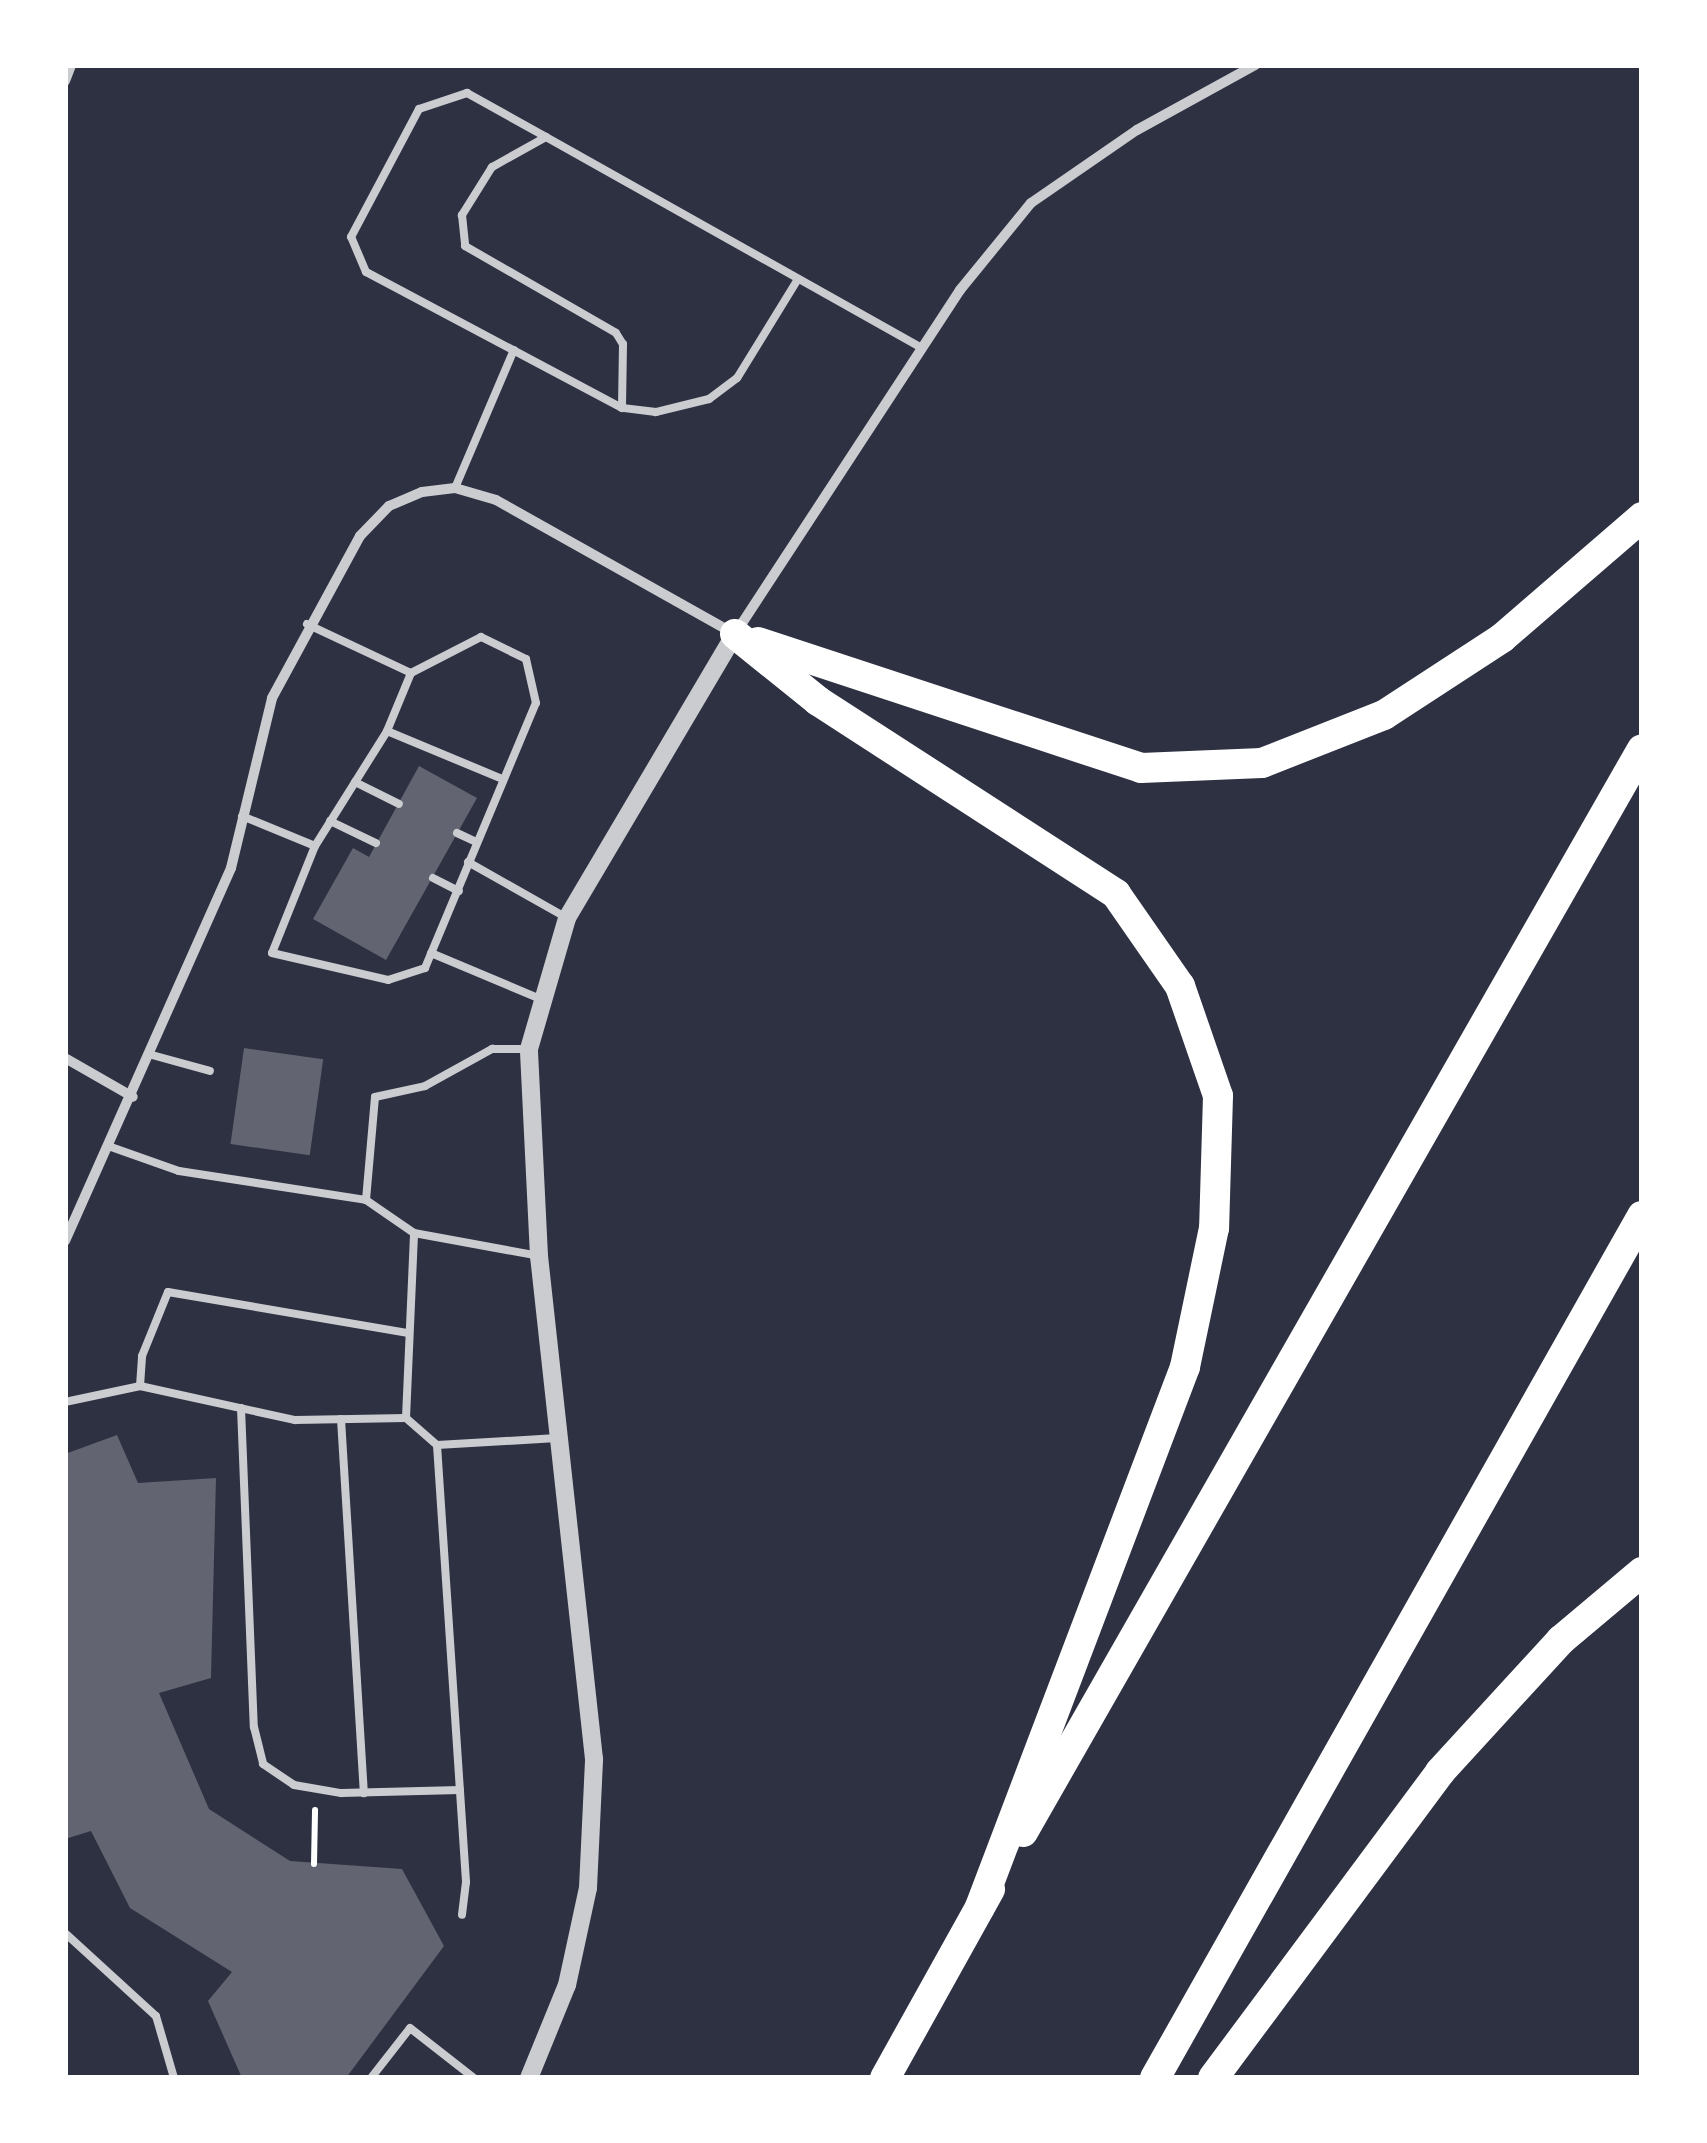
<!DOCTYPE html>
<style>
body{margin:0}
#map{position:relative;width:1707px;height:2143px;overflow:hidden;background:#2d3142;font-family:Inter,sans-serif}
div>[style]{position:absolute}
[style*='--x']{left:calc(var(--x)*1px);top:calc(var(--y)*1px);width:calc(var(--w)*1px);rotate:calc(var(--a)*1deg)}
.building>*{inset:0;background:#626471;transform-origin:0 0}
.path>*{height:6px;margin:-3px;padding:0 3px;transform-origin:3px;border-radius:3px;background:#fff}
.service>*{height:8px;margin:-4px;padding:0 4px;transform-origin:4px;border-radius:4px;background:#caccd0}
.minor>*{height:10px;margin:-5px;padding:0 5px;transform-origin:5px;border-radius:5px;background:#caccd0}
.tertiary>*{height:18px;margin:-9px;padding:0 9px;transform-origin:9px;border-radius:9px;background:#caccd0}
.motorway>*{height:30px;margin:-15px;padding:0 15px;transform-origin:15px;border-radius:15px;background:#fff}
span{translate:-50% -50%;white-space:nowrap;text-align:center;line-height:1.15;-webkit-text-stroke:10px #fff;paint-order:stroke}
.frame{position:absolute;inset:0;border:68px solid #fff;pointer-events:none}
</style>
<div id="map">
<div class="building">
<div style="clip-path:polygon(419px 766px,477px 798px,386px 960px,313px 919px,353px 848px,369px 857px)"></div>
<div style="left:244px;top:1048px;width:80px;height:97px;rotate:8deg"></div>
<div style="clip-path:polygon(117px 1435px,138px 1483px,216px 1478px,211px 1678px,159px 1693px,209px 1809px,290px 1861px,402px 1869px,444px 1946px,346px 2078px,242px 2078px,208px 2001px,232px 1972px,130px 1908px,91px 1831px,65px 1839px,65px 1454px)"></div>
</div>
<div class="path">
<div style="--x:314;--y:1864;--w:54;--a:-88.9"></div>
</div>
<div class="service">
<div style="--x:546;--y:137;--w:62;--a:150.9"></div>
<div style="--x:492;--y:167;--w:57;--a:122"></div>
<div style="--x:462;--y:215;--w:31;--a:84"></div>
<div style="--x:465;--y:246;--w:174;--a:29.9"></div>
<div style="--x:616;--y:333;--w:13;--a:58"></div>
<div style="--x:623;--y:344;--w:64;--a:90.9"></div>
<div style="--x:798;--y:279;--w:116;--a:121.6"></div>
<div style="--x:737;--y:378;--w:35;--a:143"></div>
<div style="--x:709;--y:399;--w:55;--a:166.2"></div>
<div style="--x:656;--y:412;--w:34;--a:-173"></div>
<div style="--x:622;--y:408;--w:290;--a:-152"></div>
<div style="--x:366;--y:272;--w:38;--a:-113"></div>
<div style="--x:351;--y:237;--w:145;--a:-62"></div>
<div style="--x:419;--y:109;--w:51;--a:-18.4"></div>
<div style="--x:467;--y:93;--w:90;--a:29.1"></div>
<div style="--x:546;--y:137;--w:431;--a:29.3"></div>
<div style="--x:455;--y:488;--w:150;--a:-66.9"></div>
<div style="--x:387;--y:731;--w:122;--a:22.6"></div>
<div style="--x:355;--y:782;--w:49;--a:26.6"></div>
<div style="--x:242;--y:816;--w:79;--a:22.3"></div>
<div style="--x:315;--y:846;--w:115;--a:111.9"></div>
<div style="--x:272;--y:953;--w:119;--a:13.1"></div>
<div style="--x:388;--y:980;--w:39;--a:-18"></div>
<div style="--x:425;--y:968;--w:287;--a:-67.3"></div>
<div style="--x:536;--y:703;--w:45;--a:-102.8"></div>
<div style="--x:526;--y:659;--w:50;--a:-153.9"></div>
<div style="--x:481;--y:637;--w:79;--a:152.8"></div>
<div style="--x:411;--y:673;--w:115;--a:-154.8"></div>
<div style="--x:330;--y:821;--w:51;--a:25.6"></div>
<div style="--x:457;--y:833;--w:21;--a:25"></div>
<div style="--x:315;--y:846;--w:136;--a:-57.9"></div>
<div style="--x:387;--y:731;--w:63;--a:-67.5"></div>
<div style="--x:468;--y:862;--w:114;--a:29.5"></div>
<div style="--x:433;--y:878;--w:29;--a:27"></div>
<div style="--x:431;--y:953;--w:121;--a:22.8"></div>
<div style="--x:152;--y:1055;--w:60;--a:15.4"></div>
<div style="--x:111;--y:1147;--w:72;--a:19.4"></div>
<div style="--x:179;--y:1171;--w:189;--a:8.8"></div>
<div style="--x:366;--y:1200;--w:58;--a:34.5"></div>
<div style="--x:366;--y:1200;--w:103;--a:-85"></div>
<div style="--x:375;--y:1097;--w:51;--a:-12.4"></div>
<div style="--x:425;--y:1086;--w:77;--a:-28.9"></div>
<div style="--x:492;--y:1049;--w:37;--a:0"></div>
<div style="--x:140;--y:1386;--w:30;--a:-86"></div>
<div style="--x:142;--y:1356;--w:69;--a:-67.9"></div>
<div style="--x:168;--y:1292;--w:244;--a:9.7"></div>
<div style="--x:65;--y:1402;--w:77;--a:-12"></div>
<div style="--x:140;--y:1386;--w:159;--a:12.4"></div>
<div style="--x:295;--y:1420;--w:111;--a:-1"></div>
<div style="--x:406;--y:1418;--w:185;--a:-87.5"></div>
<div style="--x:414;--y:1233;--w:127;--a:10.4"></div>
<div style="--x:241;--y:1408;--w:319;--a:87.7"></div>
<div style="--x:254;--y:1727;--w:38;--a:76"></div>
<div style="--x:263;--y:1764;--w:37;--a:34"></div>
<div style="--x:294;--y:1785;--w:48;--a:9.7"></div>
<div style="--x:341;--y:1793;--w:119;--a:-1.4"></div>
<div style="--x:406;--y:1418;--w:41;--a:41.1"></div>
<div style="--x:437;--y:1445;--w:438;--a:86.2"></div>
<div style="--x:466;--y:1882;--w:33;--a:97"></div>
<div style="--x:341;--y:1419;--w:375;--a:86.5"></div>
<div style="--x:437;--y:1445;--w:120;--a:-3.3"></div>
<div style="--x:65;--y:1933;--w:123;--a:42.4"></div>
<div style="--x:156;--y:2016;--w:65;--a:73.8"></div>
<div style="--x:371;--y:2078;--w:63;--a:-52"></div>
<div style="--x:410;--y:2028;--w:81;--a:38"></div>
</div>
<div class="minor">
<div style="--x:65;--y:81;--w:17;--a:-69"></div>
<div style="--x:65;--y:1058;--w:78;--a:29.8"></div>
<div style="--x:65;--y:1241;--w:408;--a:-66"></div>
<div style="--x:231;--y:868;--w:175;--a:-76.4"></div>
<div style="--x:272;--y:698;--w:184;--a:-61.5"></div>
<div style="--x:360;--y:536;--w:42;--a:-46"></div>
<div style="--x:389;--y:506;--w:36;--a:-23"></div>
<div style="--x:422;--y:492;--w:33;--a:-7"></div>
<div style="--x:455;--y:488;--w:43;--a:16.3"></div>
<div style="--x:496;--y:500;--w:274;--a:29.3"></div>
<div style="--x:735;--y:634;--w:411;--a:-56.8"></div>
<div style="--x:960;--y:290;--w:112;--a:-50.8"></div>
<div style="--x:1031;--y:203;--w:129;--a:-34.6"></div>
<div style="--x:1137;--y:130;--w:135;--a:-28.8"></div>
</div>
<div class="tertiary">
<div style="--x:529;--y:2078;--w:100;--a:-67.8"></div>
<div style="--x:567;--y:1985;--w:99;--a:-77.8"></div>
<div style="--x:588;--y:1888;--w:129;--a:-87.3"></div>
<div style="--x:594;--y:1759;--w:506;--a:-96.24"></div>
<div style="--x:539;--y:1256;--w:207;--a:-92.8"></div>
<div style="--x:529;--y:1049;--w:136;--a:-73.8"></div>
<div style="--x:567;--y:918;--w:330;--a:-59.4"></div>
</div>
<div class="motorway">
<div style="--x:735;--y:634;--w:107;--a:38.9"></div>
<div style="--x:818;--y:701;--w:355;--a:32.9"></div>
<div style="--x:1116;--y:894;--w:112;--a:55.2"></div>
<div style="--x:1180;--y:986;--w:116;--a:70.9"></div>
<div style="--x:1218;--y:1096;--w:132;--a:91.7"></div>
<div style="--x:1214;--y:1228;--w:142;--a:101.8"></div>
<div style="--x:1185;--y:1367;--w:578;--a:110.79"></div>
<div style="--x:758;--y:642;--w:403;--a:18.2"></div>
<div style="--x:1141;--y:768;--w:121;--a:-2.4"></div>
<div style="--x:1262;--y:763;--w:131;--a:-21.5"></div>
<div style="--x:1384;--y:715;--w:141;--a:-33.1"></div>
<div style="--x:1502;--y:638;--w:185;--a:-40.8"></div>
<div style="--x:1023;--y:1832;--w:1247;--a:-60.25"></div>
<div style="--x:885;--y:2078;--w:216;--a:-60.9"></div>
<div style="--x:1155;--y:2078;--w:990;--a:-60.54"></div>
<div style="--x:1213;--y:2078;--w:381;--a:-53.4"></div>
<div style="--x:1440;--y:1772;--w:179;--a:-47.5"></div>
<div style="--x:1561;--y:1640;--w:106;--a:-40"></div>
</div>
<div class="frame"></div>
</div>
